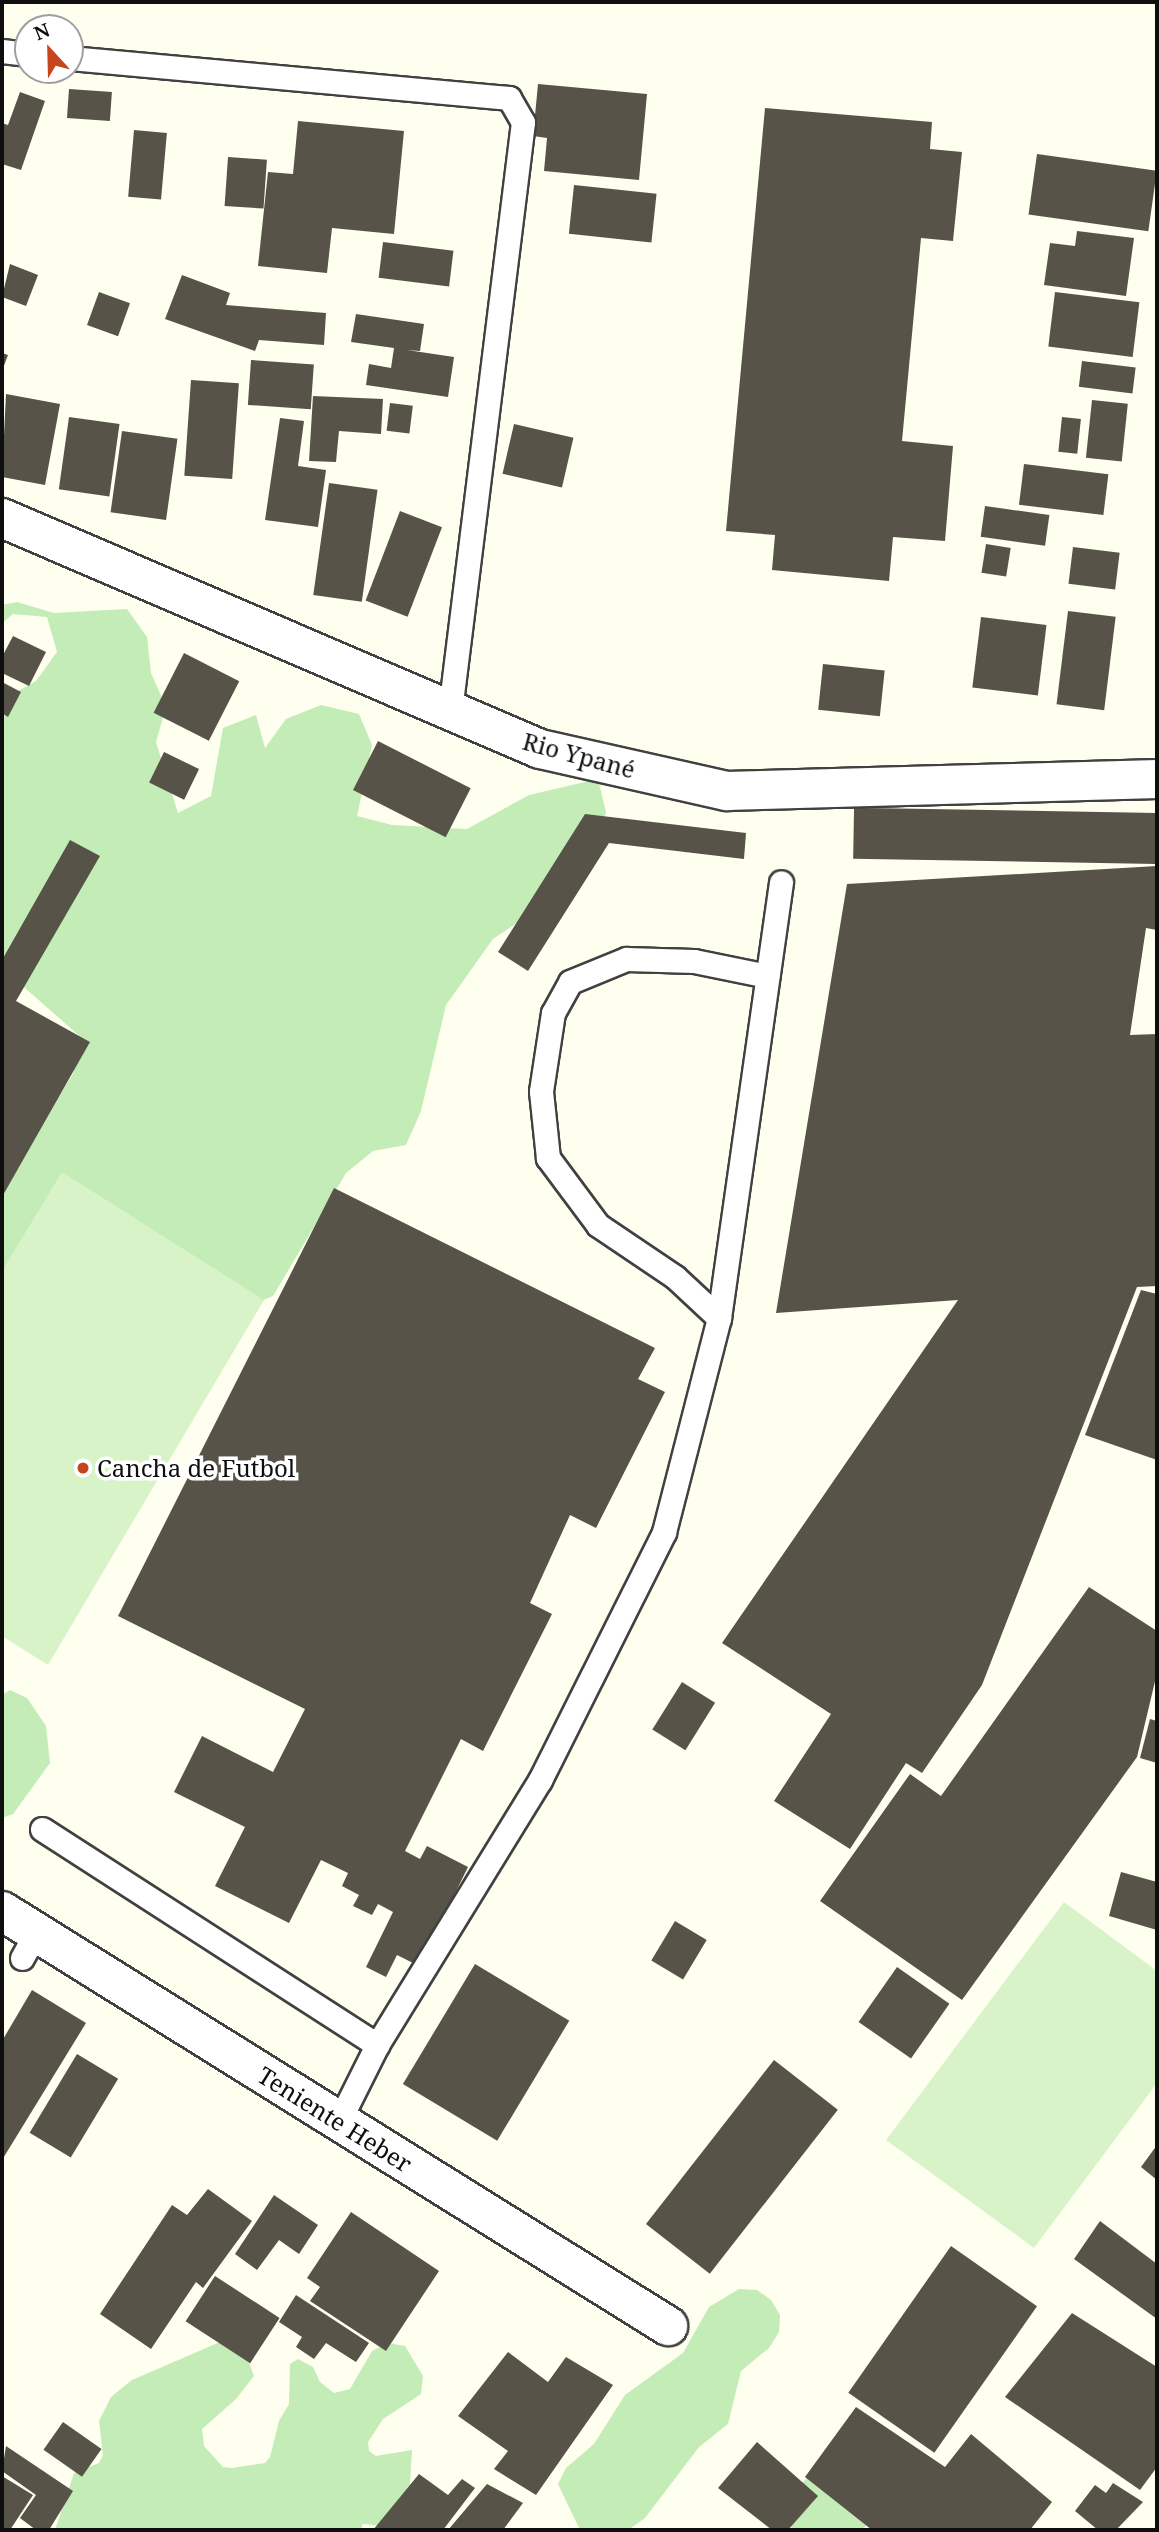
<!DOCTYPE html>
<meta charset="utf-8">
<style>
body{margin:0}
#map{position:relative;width:1159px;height:2532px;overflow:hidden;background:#feffef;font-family:"Noto Serif",serif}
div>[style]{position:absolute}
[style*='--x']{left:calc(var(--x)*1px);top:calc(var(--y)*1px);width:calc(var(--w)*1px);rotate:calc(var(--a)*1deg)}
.green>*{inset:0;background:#c3ecb6}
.pitch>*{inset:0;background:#d8f3c8}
.building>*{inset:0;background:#575349;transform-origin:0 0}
.roads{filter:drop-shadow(2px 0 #414141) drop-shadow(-2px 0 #414141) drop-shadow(0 2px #414141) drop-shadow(0 -2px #414141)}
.lane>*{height:23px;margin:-11.5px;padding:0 11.5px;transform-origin:11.5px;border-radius:11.5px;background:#fff}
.street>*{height:38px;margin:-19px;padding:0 19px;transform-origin:19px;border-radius:19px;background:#fff}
.dots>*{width:19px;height:19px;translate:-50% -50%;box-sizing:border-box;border:4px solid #fff;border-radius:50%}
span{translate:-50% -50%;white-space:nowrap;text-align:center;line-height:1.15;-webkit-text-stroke:7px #fff;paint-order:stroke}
.street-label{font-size:24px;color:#0e0e0e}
.poi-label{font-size:24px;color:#0e0e0e}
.left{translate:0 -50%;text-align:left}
.frame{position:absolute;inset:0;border:4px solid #0e0e0e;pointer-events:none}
.north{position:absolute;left:14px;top:14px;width:70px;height:70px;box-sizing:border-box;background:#fff;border:2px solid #9f9f9f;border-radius:50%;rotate:338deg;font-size:19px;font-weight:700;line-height:28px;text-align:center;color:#0e0e0e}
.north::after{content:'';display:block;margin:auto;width:24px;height:32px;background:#c6451e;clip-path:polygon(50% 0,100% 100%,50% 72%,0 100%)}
</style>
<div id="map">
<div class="green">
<div style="clip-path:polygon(17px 602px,54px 613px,127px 609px,147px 637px,151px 673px,166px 707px,156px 742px,178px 813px,211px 796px,223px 728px,256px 715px,265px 748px,286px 719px,321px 705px,359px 714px,372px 745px,357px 816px,392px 825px,467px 829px,529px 795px,598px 779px,606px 812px,596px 852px,548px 902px,493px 939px,446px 1005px,421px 1111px,406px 1145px,373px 1151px,346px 1173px,273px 1296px,241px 1309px,2px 1309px,2px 1187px,73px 1074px,83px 1039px,17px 981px,2px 986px,2px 700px,36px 681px,57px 652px,47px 617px,13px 614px,2px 623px,2px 605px)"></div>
<div style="clip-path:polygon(10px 1690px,27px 1698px,46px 1726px,50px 1763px,13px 1814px,2px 1818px,2px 1695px)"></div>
<div style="clip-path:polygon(739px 2289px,757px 2290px,771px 2300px,780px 2315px,779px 2332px,769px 2348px,741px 2371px,728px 2424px,699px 2447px,645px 2518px,631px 2528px,580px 2530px,558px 2484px,566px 2468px,594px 2444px,625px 2395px,683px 2353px,709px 2307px)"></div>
<div style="clip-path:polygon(220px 2342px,248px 2360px,254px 2376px,236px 2399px,202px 2429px,204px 2446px,223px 2467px,232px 2468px,265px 2463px,270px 2457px,279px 2421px,289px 2404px,290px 2364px,298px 2359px,313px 2367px,320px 2382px,334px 2393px,350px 2389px,372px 2351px,388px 2343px,405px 2346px,423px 2376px,421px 2394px,383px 2419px,368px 2442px,369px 2451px,376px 2456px,412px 2450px,409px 2501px,382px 2526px,363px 2524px,361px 2530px,55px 2530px,74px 2473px,99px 2463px,103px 2455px,99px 2421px,111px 2397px,132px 2380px)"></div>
<div style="clip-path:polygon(812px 2473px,869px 2523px,862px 2530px,792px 2530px,787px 2514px,789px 2496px)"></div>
</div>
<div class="pitch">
<div style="clip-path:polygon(62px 1172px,264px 1300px,48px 1665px,2px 1636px,2px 1271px)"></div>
<div style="clip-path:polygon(1064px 1902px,1157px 1971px,1157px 2083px,1034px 2248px,886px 2140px)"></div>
</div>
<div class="building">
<div style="clip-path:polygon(538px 84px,647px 94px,639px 180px,544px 171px,547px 138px,533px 136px)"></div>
<div style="left:69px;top:89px;width:43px;height:29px;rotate:4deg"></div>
<div style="clip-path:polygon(20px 92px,45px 101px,21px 170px,2px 164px,2px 123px,8px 125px)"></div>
<div style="clip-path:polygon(765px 108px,932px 122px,930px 149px,962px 152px,953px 241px,921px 238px,902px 441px,953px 446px,945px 541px,893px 537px,889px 581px,772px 570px,775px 535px,726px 531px)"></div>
<div style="clip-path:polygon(298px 121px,404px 131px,394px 234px,332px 228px,327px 273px,258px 266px,268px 172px,293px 174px)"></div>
<div style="left:134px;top:130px;width:33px;height:67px;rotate:5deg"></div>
<div style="left:1037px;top:154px;width:121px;height:61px;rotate:8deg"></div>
<div style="left:228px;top:157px;width:39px;height:49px;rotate:4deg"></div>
<div style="left:574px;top:185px;width:83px;height:49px;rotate:6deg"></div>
<div style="clip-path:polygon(1077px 231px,1134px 238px,1126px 296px,1044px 285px,1050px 243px,1075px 246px)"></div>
<div style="left:383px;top:242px;width:71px;height:36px;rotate:7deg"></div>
<div style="clip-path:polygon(10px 264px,38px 275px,26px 306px,2px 297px)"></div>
<div style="clip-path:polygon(182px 275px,230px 293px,226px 305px,326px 313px,324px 345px,259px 340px,255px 351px,165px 319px)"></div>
<div style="left:99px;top:292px;width:33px;height:35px;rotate:20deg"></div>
<div style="left:1055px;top:292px;width:85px;height:55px;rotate:7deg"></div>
<div style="clip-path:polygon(356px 314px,424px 324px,420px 351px,407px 350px,454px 357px,448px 397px,366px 385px,369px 364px,391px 368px,394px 348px,351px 342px)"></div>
<div style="clip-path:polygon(2px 353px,8px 355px,2px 371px)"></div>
<div style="left:251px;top:360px;width:63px;height:45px;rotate:4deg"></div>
<div style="left:1082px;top:361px;width:54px;height:26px;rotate:7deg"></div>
<div style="left:191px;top:380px;width:48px;height:96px;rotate:4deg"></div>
<div style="clip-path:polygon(6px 394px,60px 404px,45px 485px,2px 477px)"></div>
<div style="clip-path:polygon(313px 396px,383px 399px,381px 434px,339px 431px,336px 462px,309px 461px)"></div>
<div style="left:1092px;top:400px;width:36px;height:58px;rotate:6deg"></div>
<div style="left:390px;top:403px;width:23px;height:28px;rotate:7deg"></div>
<div style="left:69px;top:417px;width:51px;height:73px;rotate:8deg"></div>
<div style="left:1062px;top:417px;width:19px;height:35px;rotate:6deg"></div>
<div style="clip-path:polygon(280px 418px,304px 421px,298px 466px,326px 470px,318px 527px,265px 520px)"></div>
<div style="left:514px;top:424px;width:61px;height:51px;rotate:13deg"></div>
<div style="left:122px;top:431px;width:56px;height:82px;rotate:8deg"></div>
<div style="left:1024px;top:464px;width:85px;height:41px;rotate:7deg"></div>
<div style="left:329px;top:483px;width:49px;height:113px;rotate:8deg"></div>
<div style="left:985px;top:506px;width:65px;height:31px;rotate:8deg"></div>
<div style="left:400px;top:511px;width:45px;height:96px;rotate:21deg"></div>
<div style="left:986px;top:544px;width:25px;height:29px;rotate:9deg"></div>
<div style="left:1073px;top:547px;width:47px;height:37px;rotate:7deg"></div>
<div style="left:1068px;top:611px;width:48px;height:94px;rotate:7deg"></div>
<div style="left:981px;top:617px;width:66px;height:71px;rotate:7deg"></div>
<div style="clip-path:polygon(13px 636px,46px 652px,29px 686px,2px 673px,2px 657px)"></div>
<div style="left:184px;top:653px;width:62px;height:67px;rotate:27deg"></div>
<div style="left:823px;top:664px;width:62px;height:46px;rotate:6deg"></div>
<div style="clip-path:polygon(2px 682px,21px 692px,8px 717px,2px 713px)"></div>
<div style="left:378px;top:741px;width:104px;height:55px;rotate:27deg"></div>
<div style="left:164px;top:752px;width:39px;height:34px;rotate:26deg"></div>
<div style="left:1157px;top:813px;width:51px;height:303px;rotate:91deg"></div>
<div style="clip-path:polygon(585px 814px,746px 833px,744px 859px,609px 843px,528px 971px,498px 952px)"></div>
<div style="clip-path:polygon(70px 840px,100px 856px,16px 1001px,90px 1042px,2px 1197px,2px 960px)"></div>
<div style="clip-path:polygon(1157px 866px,1157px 930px,1146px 928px,1130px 1035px,1157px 1034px,1157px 1286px,1137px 1287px,982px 1685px,922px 1773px,906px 1763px,850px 1849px,774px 1801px,831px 1714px,722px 1643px,958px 1300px,776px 1313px,847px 884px)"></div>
<div style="clip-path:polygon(334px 1188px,655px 1348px,638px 1379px,665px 1392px,596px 1528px,570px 1515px,530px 1603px,552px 1614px,483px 1751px,461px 1739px,405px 1851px,420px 1859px,427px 1846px,468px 1867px,419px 1966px,397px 1955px,386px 1977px,366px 1967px,393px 1912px,378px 1904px,372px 1915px,353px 1906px,359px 1895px,342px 1886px,348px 1873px,321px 1860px,289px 1923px,215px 1886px,245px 1827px,174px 1792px,202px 1736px,273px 1772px,305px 1709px,118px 1616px)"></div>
<div style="clip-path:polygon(1141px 1290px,1157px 1294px,1157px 1460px,1085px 1435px)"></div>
<div style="clip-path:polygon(1089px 1587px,1157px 1631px,1157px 1673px,1137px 1757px,962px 2000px,820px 1901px,910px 1774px,941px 1796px)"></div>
<div style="left:682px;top:1682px;width:39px;height:56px;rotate:32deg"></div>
<div style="clip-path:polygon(1150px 1719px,1157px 1721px,1157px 1763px,1140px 1758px)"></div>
<div style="clip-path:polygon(1121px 1872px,1157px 1882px,1157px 1930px,1109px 1916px)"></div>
<div style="left:675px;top:1921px;width:37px;height:46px;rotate:31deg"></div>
<div style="left:475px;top:1964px;width:110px;height:140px;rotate:31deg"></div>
<div style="left:897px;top:1967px;width:64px;height:67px;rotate:35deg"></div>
<div style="clip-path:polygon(32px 1990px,86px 2023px,2px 2160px,2px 2041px)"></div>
<div style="left:77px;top:2054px;width:48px;height:92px;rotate:31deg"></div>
<div style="left:774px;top:2060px;width:81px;height:208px;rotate:38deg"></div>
<div style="clip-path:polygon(1157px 2145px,1157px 2180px,1141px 2167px)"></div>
<div style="clip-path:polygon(208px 2189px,252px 2221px,203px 2288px,196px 2282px,151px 2349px,100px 2314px,172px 2205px,187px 2215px)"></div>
<div style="clip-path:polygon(274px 2195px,318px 2225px,299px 2254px,279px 2240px,257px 2270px,235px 2254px)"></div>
<div style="clip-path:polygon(351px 2212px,439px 2271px,386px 2351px,310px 2301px,320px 2287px,307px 2278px)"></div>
<div style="clip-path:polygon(1100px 2221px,1157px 2264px,1157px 2319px,1074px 2259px)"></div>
<div style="left:951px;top:2246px;width:105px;height:179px;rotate:35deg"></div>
<div style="left:215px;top:2276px;width:77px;height:54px;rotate:33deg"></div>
<div style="clip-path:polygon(296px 2295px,369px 2343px,356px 2362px,326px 2343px,314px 2359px,296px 2347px,302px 2337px,279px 2322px)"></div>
<div style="clip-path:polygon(1072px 2313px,1157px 2367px,1157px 2467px,1140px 2490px,1005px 2397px)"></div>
<div style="clip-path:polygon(508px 2352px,548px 2382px,566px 2357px,613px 2385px,536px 2495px,494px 2469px,508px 2451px,458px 2416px)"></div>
<div style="clip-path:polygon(856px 2407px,945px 2467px,971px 2434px,1052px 2502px,1030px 2530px,872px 2530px,805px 2477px)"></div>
<div style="left:63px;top:2422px;width:47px;height:34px;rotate:35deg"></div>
<div style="clip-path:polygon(757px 2442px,818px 2496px,788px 2530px,772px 2530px,718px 2488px)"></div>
<div style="clip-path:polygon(6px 2446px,73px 2491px,49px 2530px,36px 2530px,20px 2518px,36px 2495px,2px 2471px)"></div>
<div style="clip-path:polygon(419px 2474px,448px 2495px,462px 2479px,475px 2488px,443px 2530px,373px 2530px)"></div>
<div style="clip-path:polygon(2px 2476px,33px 2495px,10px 2530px,2px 2530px)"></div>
<div style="clip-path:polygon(1113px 2483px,1143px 2502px,1116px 2530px,1098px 2530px,1075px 2511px,1095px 2485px,1106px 2493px)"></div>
<div style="clip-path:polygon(487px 2484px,523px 2503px,503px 2530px,448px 2530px)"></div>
</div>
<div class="roads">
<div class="lane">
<div style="--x:2;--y:51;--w:26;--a:7"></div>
<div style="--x:70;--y:58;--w:441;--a:5.2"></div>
<div style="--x:509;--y:98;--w:28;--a:60"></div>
<div style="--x:523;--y:122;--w:594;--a:97.07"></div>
<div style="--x:719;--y:1318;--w:60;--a:-137"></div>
<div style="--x:675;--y:1277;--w:93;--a:-146"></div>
<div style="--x:598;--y:1225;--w:84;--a:-126.7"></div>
<div style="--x:548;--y:1158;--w:67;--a:-96"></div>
<div style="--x:541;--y:1091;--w:79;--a:-81.3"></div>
<div style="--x:553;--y:1013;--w:35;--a:-61"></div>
<div style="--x:570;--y:982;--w:61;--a:-22.3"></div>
<div style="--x:626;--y:959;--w:68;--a:1.7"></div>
<div style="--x:694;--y:961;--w:75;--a:11.6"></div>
<div style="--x:42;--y:1829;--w:399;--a:32.8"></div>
<div style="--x:22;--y:1958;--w:29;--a:-61"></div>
<div style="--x:339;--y:2121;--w:85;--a:-63.4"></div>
<div style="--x:377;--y:2045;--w:311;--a:-58.4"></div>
<div style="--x:540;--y:1780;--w:277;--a:-63.4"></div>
<div style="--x:664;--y:1532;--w:221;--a:-75.6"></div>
<div style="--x:719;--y:1318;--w:440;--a:-81.9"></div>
</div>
<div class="street">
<div style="--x:2;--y:518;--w:585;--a:23.24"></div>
<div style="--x:540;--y:749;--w:192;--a:12.7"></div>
<div style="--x:727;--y:791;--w:430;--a:-1.6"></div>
<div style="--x:2;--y:1911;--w:785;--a:31.93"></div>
</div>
</div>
<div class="dots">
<div style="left:83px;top:1468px;background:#c6451e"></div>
</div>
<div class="street-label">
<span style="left:579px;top:755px;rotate:15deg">Rio Ypané</span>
<span style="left:335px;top:2119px;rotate:32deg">Teniente Heber</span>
</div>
<div class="poi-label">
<span class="left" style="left:97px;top:1468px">Cancha de Futbol</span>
</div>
<div class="frame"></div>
<div class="north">N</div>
</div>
